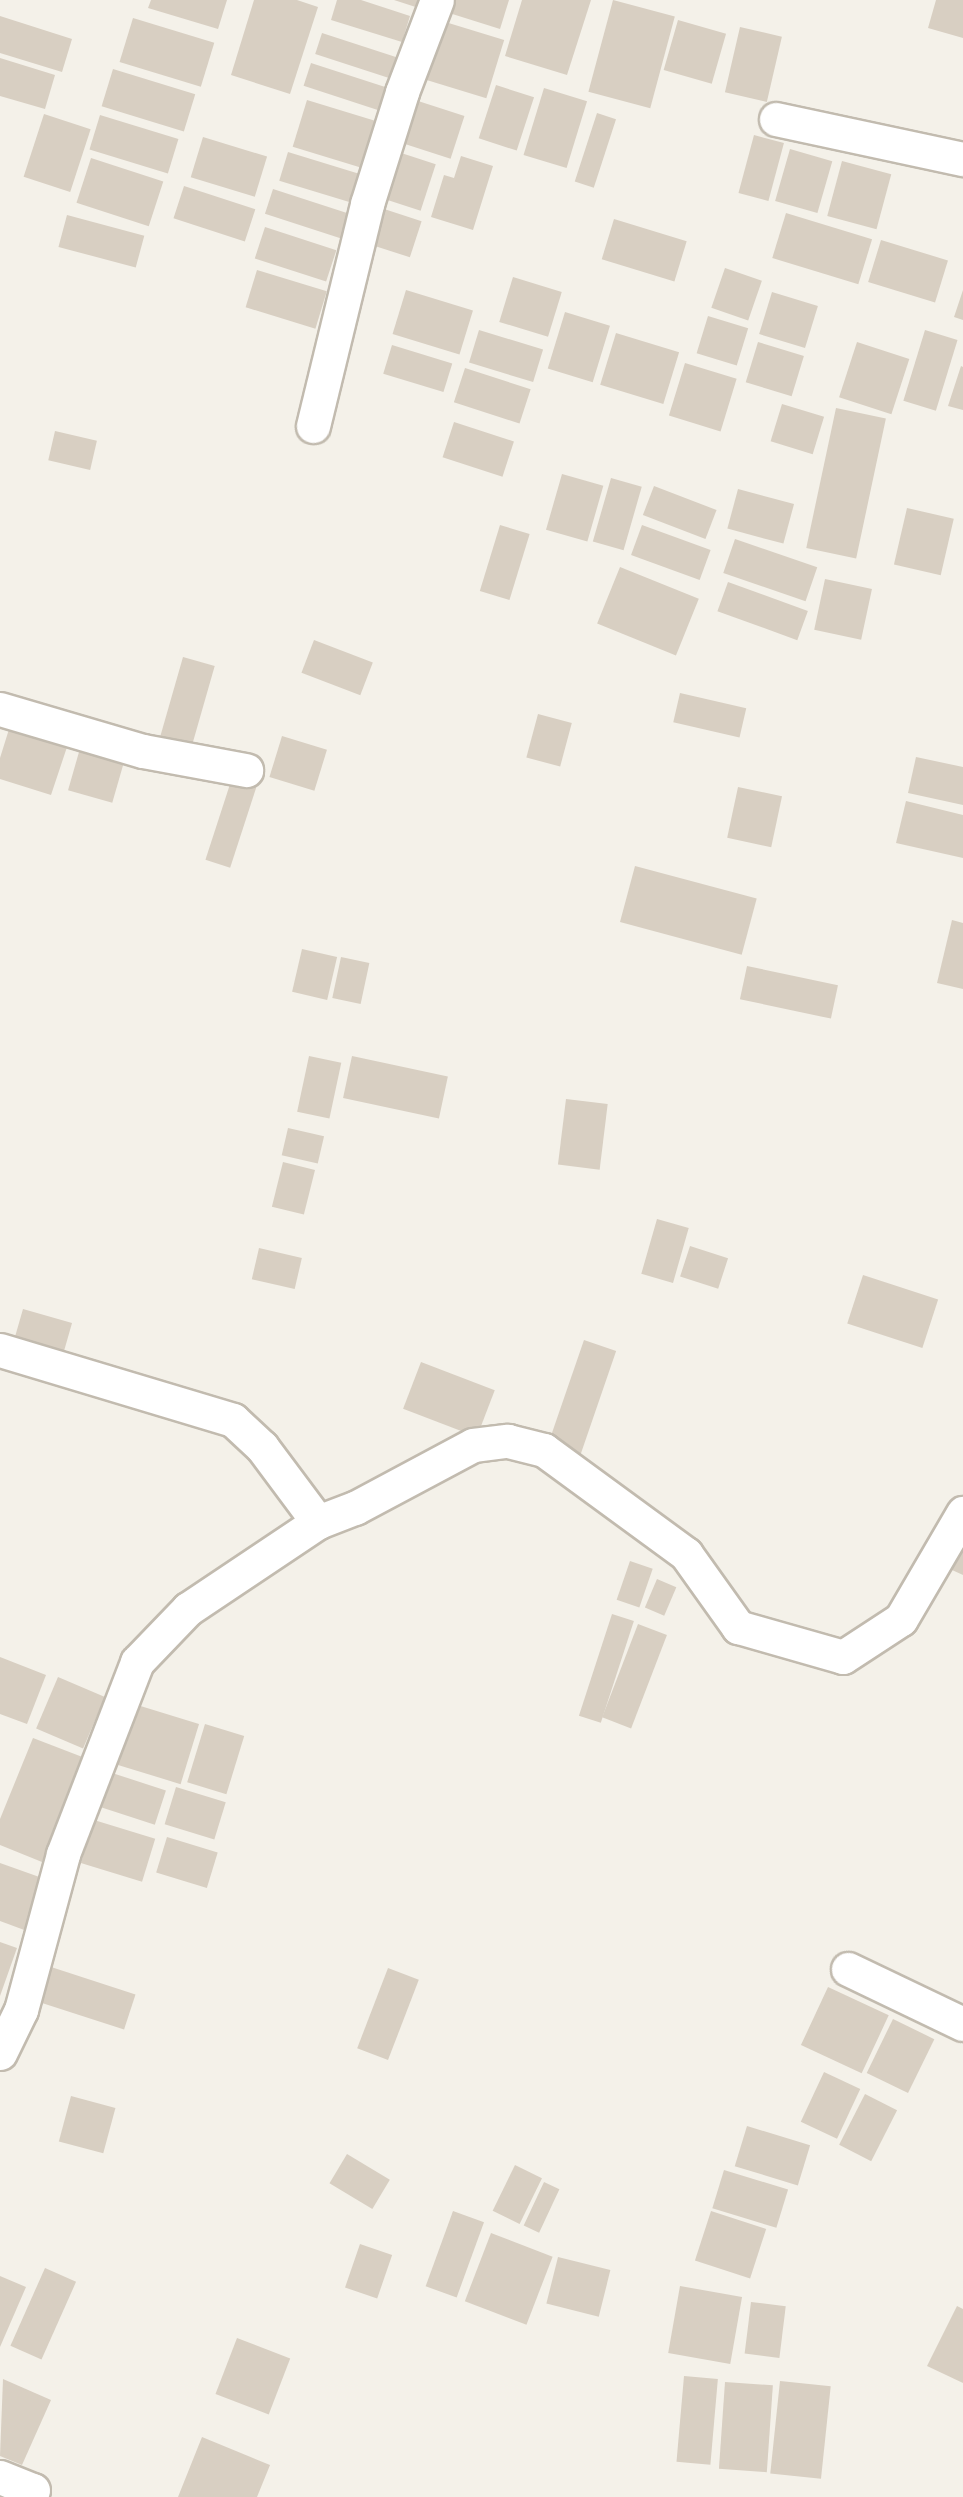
<!DOCTYPE html>
<style>
body{margin:0}
#map{position:relative;width:963px;height:2497px;overflow:hidden;background:#f4f1e9;font-family:"PT Sans Narrow",sans-serif}
div>[style]{position:absolute}
[style*='--x']{left:calc(var(--x)*1px);top:calc(var(--y)*1px);width:calc(var(--w)*1px);rotate:calc(var(--a)*1deg)}
.building>*{inset:0;background:#d8cfc2;transform-origin:0 0}
.roads{filter:drop-shadow(2px 0 #c2bbaf) drop-shadow(-2px 0 #c2bbaf) drop-shadow(0 2px #c2bbaf) drop-shadow(0 -2px #c2bbaf)}
.street>*{height:33px;margin:-16.5px;padding:0 16.5px;transform-origin:16.5px;border-radius:16.5px;background:#fff}
span{translate:-50% -50%;white-space:nowrap;text-align:center;line-height:1.15;-webkit-text-stroke:4.5px #fff;paint-order:stroke}
</style>
<div id="map">
<div class="building">
<div style="clip-path:polygon(151px 0,227px 0,218px 29px,148px 8px)"></div>
<div style="clip-path:polygon(254px 0,297px 0,318px 7px,290px 94px,231px 75px)"></div>
<div style="clip-path:polygon(337px 0,361px 0,410px 16px,402px 42px,331px 20px)"></div>
<div style="clip-path:polygon(394px 0,431px 0,428px 11px)"></div>
<div style="clip-path:polygon(449px 0,509px 0,500px 29px,446px 12px)"></div>
<div style="clip-path:polygon(522px 0,591px 0,567px 75px,505px 56px)"></div>
<div style="left:613px;top:0;width:64px;height:95px;rotate:15deg"></div>
<div style="clip-path:polygon(936px 0,963px 0,963px 38px,928px 28px)"></div>
<div style="clip-path:polygon(0 16px,72px 39px,62px 72px,0 53px)"></div>
<div style="left:133px;top:18px;width:85px;height:46px;rotate:17deg"></div>
<div style="left:678px;top:20px;width:50px;height:52px;rotate:16deg"></div>
<div style="left:442px;top:21px;width:65px;height:61px;rotate:17deg"></div>
<div style="left:740px;top:27px;width:43px;height:67px;rotate:13deg"></div>
<div style="left:322px;top:33px;width:80px;height:22px;rotate:18deg"></div>
<div style="clip-path:polygon(0 58px,55px 75px,45px 109px,0 96px)"></div>
<div style="left:311px;top:63px;width:82px;height:24px;rotate:18deg"></div>
<div style="left:113px;top:69px;width:86px;height:39px;rotate:17deg"></div>
<div style="left:496px;top:85px;width:40px;height:56px;rotate:18deg"></div>
<div style="left:544px;top:88px;width:45px;height:70px;rotate:17deg"></div>
<div style="left:307px;top:100px;width:77px;height:49px;rotate:17deg"></div>
<div style="left:415px;top:100px;width:52px;height:45px;rotate:18deg"></div>
<div style="left:597px;top:113px;width:20px;height:72px;rotate:18deg"></div>
<div style="left:44px;top:114px;width:49px;height:66px;rotate:18deg"></div>
<div style="left:100px;top:115px;width:82px;height:36px;rotate:17deg"></div>
<div style="left:754px;top:135px;width:31px;height:60px;rotate:15deg"></div>
<div style="left:203px;top:137px;width:67px;height:42px;rotate:17deg"></div>
<div style="left:790px;top:149px;width:44px;height:54px;rotate:16deg"></div>
<div style="left:392px;top:150px;width:46px;height:49px;rotate:18deg"></div>
<div style="left:288px;top:152px;width:81px;height:30px;rotate:17deg"></div>
<div style="clip-path:polygon(461px 156px,493px 166px,473px 230px,431px 217px,444px 175px,454px 178px)"></div>
<div style="left:91px;top:158px;width:76px;height:47px;rotate:18deg"></div>
<div style="left:842px;top:161px;width:51px;height:57px;rotate:15deg"></div>
<div style="left:184px;top:186px;width:75px;height:34px;rotate:18deg"></div>
<div style="left:273px;top:189px;width:85px;height:26px;rotate:18deg"></div>
<div style="left:375px;top:206px;width:49px;height:38px;rotate:18deg"></div>
<div style="left:786px;top:213px;width:90px;height:47px;rotate:17deg"></div>
<div style="left:67px;top:215px;width:80px;height:33px;rotate:15deg"></div>
<div style="left:614px;top:219px;width:76px;height:42px;rotate:17deg"></div>
<div style="left:265px;top:227px;width:75px;height:33px;rotate:18deg"></div>
<div style="left:881px;top:240px;width:70px;height:44px;rotate:17deg"></div>
<div style="left:725px;top:268px;width:39px;height:42px;rotate:19deg"></div>
<div style="left:257px;top:270px;width:73px;height:39px;rotate:17deg"></div>
<div style="left:513px;top:277px;width:51px;height:47px;rotate:17deg"></div>
<div style="left:406px;top:290px;width:70px;height:46px;rotate:17deg"></div>
<div style="clip-path:polygon(963px 290px,963px 320px,954px 317px)"></div>
<div style="left:772px;top:292px;width:48px;height:44px;rotate:17deg"></div>
<div style="left:565px;top:312px;width:47px;height:59px;rotate:17deg"></div>
<div style="left:708px;top:316px;width:42px;height:39px;rotate:17deg"></div>
<div style="left:479px;top:330px;width:67px;height:34px;rotate:17deg"></div>
<div style="left:925px;top:330px;width:34px;height:74px;rotate:17deg"></div>
<div style="left:616px;top:333px;width:66px;height:54px;rotate:17deg"></div>
<div style="left:758px;top:342px;width:48px;height:42px;rotate:17deg"></div>
<div style="left:857px;top:342px;width:55px;height:58px;rotate:18deg"></div>
<div style="left:392px;top:345px;width:63px;height:30px;rotate:17deg"></div>
<div style="left:685px;top:363px;width:54px;height:55px;rotate:17deg"></div>
<div style="clip-path:polygon(961px 366px,963px 367px,963px 410px,948px 406px)"></div>
<div style="left:465px;top:368px;width:69px;height:36px;rotate:18deg"></div>
<div style="left:782px;top:404px;width:44px;height:39px;rotate:17deg"></div>
<div style="left:836px;top:408px;width:51px;height:143px;rotate:12deg"></div>
<div style="left:454px;top:422px;width:63px;height:37px;rotate:18deg"></div>
<div style="left:55px;top:431px;width:43px;height:30px;rotate:13deg"></div>
<div style="left:562px;top:474px;width:43px;height:58px;rotate:16deg"></div>
<div style="left:611px;top:478px;width:32px;height:66px;rotate:16deg"></div>
<div style="left:654px;top:486px;width:67px;height:31px;rotate:21deg"></div>
<div style="left:738px;top:489px;width:58px;height:41px;rotate:15deg"></div>
<div style="left:907px;top:508px;width:48px;height:58px;rotate:13deg"></div>
<div style="left:500px;top:525px;width:31px;height:69px;rotate:17deg"></div>
<div style="left:642px;top:525px;width:73px;height:32px;rotate:20deg"></div>
<div style="left:735px;top:539px;width:87px;height:36px;rotate:19deg"></div>
<div style="left:620px;top:567px;width:85px;height:61px;rotate:22deg"></div>
<div style="left:825px;top:579px;width:48px;height:52px;rotate:12deg"></div>
<div style="left:728px;top:582px;width:85px;height:31px;rotate:20deg"></div>
<div style="left:314px;top:640px;width:63px;height:35px;rotate:21deg"></div>
<div style="left:183px;top:657px;width:33px;height:87px;rotate:16deg"></div>
<div style="left:680px;top:693px;width:68px;height:30px;rotate:13deg"></div>
<div style="left:538px;top:714px;width:35px;height:45px;rotate:15deg"></div>
<div style="clip-path:polygon(10px 726px,68px 744px,51px 795px,0 779px,0 758px)"></div>
<div style="left:282px;top:736px;width:47px;height:43px;rotate:17deg"></div>
<div style="left:81px;top:745px;width:46px;height:47px;rotate:16deg"></div>
<div style="clip-path:polygon(916px 757px,963px 767px,963px 805px,908px 793px)"></div>
<div style="left:232px;top:778px;width:26px;height:86px;rotate:18deg"></div>
<div style="left:738px;top:787px;width:45px;height:52px;rotate:12deg"></div>
<div style="clip-path:polygon(906px 801px,963px 815px,963px 858px,896px 843px)"></div>
<div style="left:635px;top:866px;width:126px;height:58px;rotate:15deg"></div>
<div style="clip-path:polygon(952px 920px,963px 923px,963px 989px,937px 983px)"></div>
<div style="left:302px;top:949px;width:36px;height:44px;rotate:13deg"></div>
<div style="left:341px;top:957px;width:29px;height:42px;rotate:12deg"></div>
<div style="left:747px;top:966px;width:93px;height:34px;rotate:12deg"></div>
<div style="left:309px;top:1056px;width:33px;height:57px;rotate:12deg"></div>
<div style="left:352px;top:1056px;width:98px;height:43px;rotate:12deg"></div>
<div style="left:566px;top:1099px;width:42px;height:66px;rotate:7deg"></div>
<div style="left:288px;top:1128px;width:37px;height:28px;rotate:13deg"></div>
<div style="left:283px;top:1162px;width:33px;height:46px;rotate:14deg"></div>
<div style="left:657px;top:1219px;width:33px;height:57px;rotate:16deg"></div>
<div style="left:690px;top:1246px;width:40px;height:32px;rotate:18deg"></div>
<div style="left:259px;top:1248px;width:44px;height:32px;rotate:13deg"></div>
<div style="left:863px;top:1275px;width:79px;height:51px;rotate:18deg"></div>
<div style="left:23px;top:1309px;width:51px;height:43px;rotate:16deg"></div>
<div style="left:584px;top:1340px;width:34px;height:109px;rotate:19deg"></div>
<div style="left:421px;top:1362px;width:79px;height:50px;rotate:21deg"></div>
<div style="clip-path:polygon(963px 1544px,963px 1575px,952px 1570px)"></div>
<div style="left:630px;top:1561px;width:24px;height:41px;rotate:19deg"></div>
<div style="left:657px;top:1579px;width:21px;height:31px;rotate:23deg"></div>
<div style="left:612px;top:1614px;width:23px;height:107px;rotate:18deg"></div>
<div style="left:638px;top:1624px;width:31px;height:100px;rotate:21deg"></div>
<div style="clip-path:polygon(0 1657px,46px 1675px,27px 1724px,0 1714px)"></div>
<div style="left:58px;top:1677px;width:51px;height:56px;rotate:23deg"></div>
<div style="left:134px;top:1704px;width:68px;height:63px;rotate:17deg"></div>
<div style="left:205px;top:1724px;width:41px;height:61px;rotate:17deg"></div>
<div style="clip-path:polygon(33px 1738px,85px 1758px,42px 1862px,0 1845px,0 1819px)"></div>
<div style="left:106px;top:1771px;width:63px;height:36px;rotate:18deg"></div>
<div style="left:176px;top:1787px;width:52px;height:39px;rotate:17deg"></div>
<div style="left:94px;top:1820px;width:64px;height:45px;rotate:17deg"></div>
<div style="left:167px;top:1837px;width:53px;height:37px;rotate:17deg"></div>
<div style="clip-path:polygon(0 1863px,45px 1879px,27px 1931px,0 1921px)"></div>
<div style="clip-path:polygon(0 1942px,17px 1948px,0 1996px)"></div>
<div style="left:48px;top:1966px;width:92px;height:37px;rotate:18deg"></div>
<div style="left:388px;top:1968px;width:33px;height:86px;rotate:21deg"></div>
<div style="left:828px;top:1987px;width:67px;height:64px;rotate:25deg"></div>
<div style="left:893px;top:2019px;width:46px;height:60px;rotate:26deg"></div>
<div style="left:824px;top:2072px;width:40px;height:55px;rotate:25deg"></div>
<div style="left:865px;top:2094px;width:36px;height:57px;rotate:27deg"></div>
<div style="left:71px;top:2096px;width:46px;height:47px;rotate:15deg"></div>
<div style="left:747px;top:2126px;width:66px;height:42px;rotate:17deg"></div>
<div style="left:347px;top:2154px;width:50px;height:34px;rotate:31deg"></div>
<div style="left:515px;top:2165px;width:30px;height:51px;rotate:26deg"></div>
<div style="left:724px;top:2170px;width:67px;height:40px;rotate:17deg"></div>
<div style="left:544px;top:2182px;width:17px;height:48px;rotate:25deg"></div>
<div style="left:453px;top:2211px;width:33px;height:80px;rotate:20deg"></div>
<div style="left:711px;top:2211px;width:58px;height:52px;rotate:18deg"></div>
<div style="left:491px;top:2233px;width:66px;height:73px;rotate:21deg"></div>
<div style="left:360px;top:2244px;width:34px;height:46px;rotate:19deg"></div>
<div style="left:558px;top:2257px;width:54px;height:48px;rotate:14deg"></div>
<div style="left:45px;top:2268px;width:34px;height:85px;rotate:24deg"></div>
<div style="clip-path:polygon(0 2276px,26px 2287px,0 2347px)"></div>
<div style="left:680px;top:2286px;width:63px;height:68px;rotate:10deg"></div>
<div style="left:751px;top:2302px;width:35px;height:52px;rotate:7deg"></div>
<div style="clip-path:polygon(957px 2306px,963px 2309px,963px 2383px,927px 2366px)"></div>
<div style="left:237px;top:2338px;width:57px;height:60px;rotate:21deg"></div>
<div style="left:684px;top:2376px;width:34px;height:86px;rotate:5deg"></div>
<div style="clip-path:polygon(3px 2379px,51px 2400px,22px 2465px,0 2456px)"></div>
<div style="left:780px;top:2381px;width:51px;height:93px;rotate:6deg"></div>
<div style="left:725px;top:2382px;width:48px;height:87px;rotate:4deg"></div>
<div style="clip-path:polygon(202px 2437px,270px 2465px,257px 2497px,178px 2497px)"></div>
</div>
<div class="roads">
<div class="street">
<div style="--x:776;--y:119;--w:191;--a:12.1"></div>
<div style="--x:313;--y:426;--w:228;--a:-76.3"></div>
<div style="--x:367;--y:204;--w:117;--a:-72.6"></div>
<div style="--x:402;--y:92;--w:98;--a:-69.2"></div>
<div style="--x:0;--y:709;--w:149;--a:16.4"></div>
<div style="--x:143;--y:751;--w:105;--a:10.5"></div>
<div style="--x:0;--y:1350;--w:243;--a:16.7"></div>
<div style="--x:233;--y:1420;--w:40;--a:43"></div>
<div style="--x:262;--y:1447;--w:94;--a:53.3"></div>
<div style="--x:318;--y:1522;--w:40;--a:-21"></div>
<div style="--x:355;--y:1508;--w:134;--a:-28.1"></div>
<div style="--x:473;--y:1445;--w:35;--a:-7"></div>
<div style="--x:508;--y:1441;--w:37;--a:14"></div>
<div style="--x:544;--y:1450;--w:176;--a:36.2"></div>
<div style="--x:686;--y:1554;--w:90;--a:54.5"></div>
<div style="--x:738;--y:1627;--w:109;--a:15.9"></div>
<div style="--x:843;--y:1657;--w:69;--a:-33.2"></div>
<div style="--x:901;--y:1619;--w:123;--a:-59.7"></div>
<div style="--x:848;--y:1969;--w:127;--a:25.6"></div>
<div style="--x:0;--y:2053;--w:48;--a:-64"></div>
<div style="--x:21;--y:2010;--w:162;--a:-74.9"></div>
<div style="--x:63;--y:1854;--w:206;--a:-68.9"></div>
<div style="--x:137;--y:1662;--w:74;--a:-46.1"></div>
<div style="--x:188;--y:1609;--w:156;--a:-33.8"></div>
<div style="--x:0;--y:2477;--w:35;--a:22"></div>
<div style="--x:33;--y:2490;--w:8;--a:120"></div>
</div>
</div>
</div>
